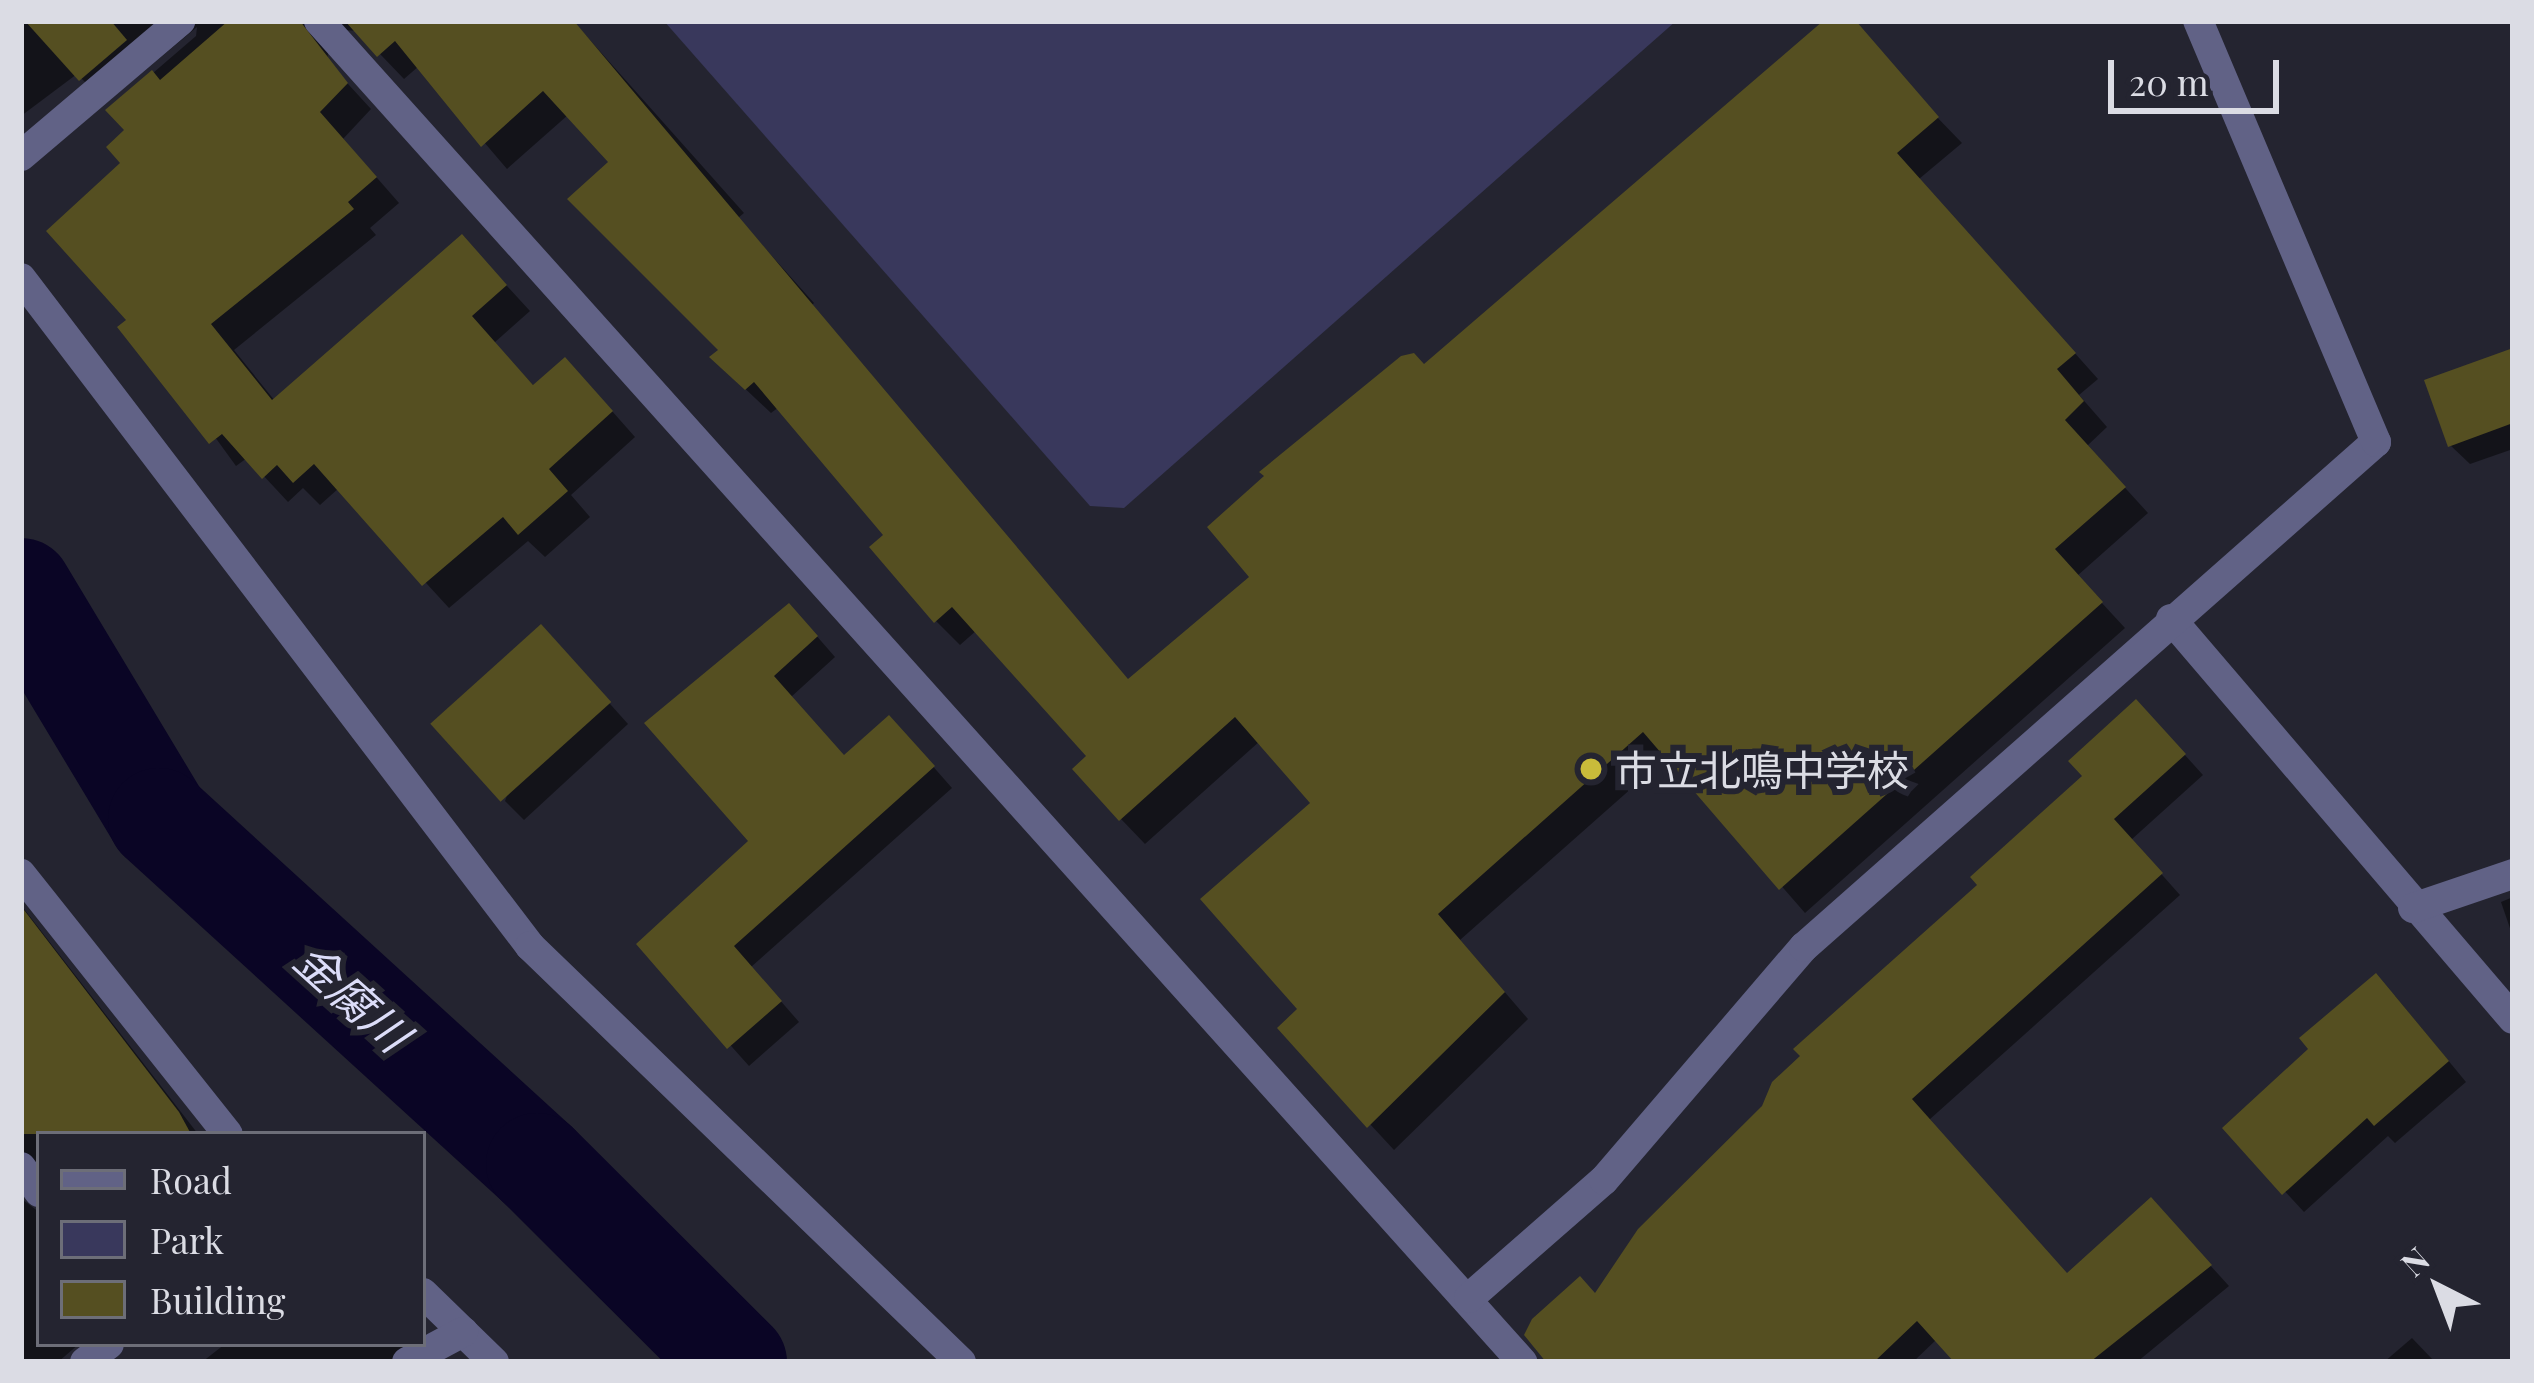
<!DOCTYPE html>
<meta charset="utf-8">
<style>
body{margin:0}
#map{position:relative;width:2534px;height:1383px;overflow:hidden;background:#242430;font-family:"Playfair Display","Noto Sans JP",serif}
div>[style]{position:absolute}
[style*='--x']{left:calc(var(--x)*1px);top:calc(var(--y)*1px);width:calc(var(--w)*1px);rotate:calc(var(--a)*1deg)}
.green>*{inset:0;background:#39385c}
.shadow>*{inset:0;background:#0007}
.river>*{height:102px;margin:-51px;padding:0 51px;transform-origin:51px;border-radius:51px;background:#0a0525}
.building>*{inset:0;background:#554f21;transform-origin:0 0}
.minor>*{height:30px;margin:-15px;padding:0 15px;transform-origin:15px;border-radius:15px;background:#616286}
.dots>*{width:33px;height:33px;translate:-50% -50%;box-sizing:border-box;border:6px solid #242430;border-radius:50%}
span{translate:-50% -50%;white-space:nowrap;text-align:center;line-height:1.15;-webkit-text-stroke:12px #242430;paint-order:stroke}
.poi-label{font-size:42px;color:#dbdce4}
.left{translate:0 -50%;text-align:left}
.water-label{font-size:45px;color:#dcddf9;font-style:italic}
.frame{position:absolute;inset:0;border:24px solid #dbdce4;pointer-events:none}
.legend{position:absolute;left:36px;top:1131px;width:390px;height:216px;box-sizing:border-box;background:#242430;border:3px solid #6d6e78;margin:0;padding:15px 21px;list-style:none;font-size:36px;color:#dbdce4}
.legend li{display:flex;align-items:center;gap:24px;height:60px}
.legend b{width:60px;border:3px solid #6d6e78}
.north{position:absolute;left:2378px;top:1227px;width:120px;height:120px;-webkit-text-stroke:9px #242430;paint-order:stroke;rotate:318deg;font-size:33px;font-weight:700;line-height:48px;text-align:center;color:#dbdce4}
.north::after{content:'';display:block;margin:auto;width:42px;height:54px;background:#dbdce4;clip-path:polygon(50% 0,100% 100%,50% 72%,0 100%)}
.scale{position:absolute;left:2108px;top:60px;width:171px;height:54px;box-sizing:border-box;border:6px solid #dbdce4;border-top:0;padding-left:15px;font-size:36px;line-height:42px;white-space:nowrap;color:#dbdce4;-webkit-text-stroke:9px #242430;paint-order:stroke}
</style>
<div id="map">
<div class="green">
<div style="clip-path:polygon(664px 21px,1676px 21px,1124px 508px,1090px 506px)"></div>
</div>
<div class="shadow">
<div style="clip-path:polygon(21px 21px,573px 21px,744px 213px,738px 218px,814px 303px,809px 308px,1130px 682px,1253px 577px,1425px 368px,1828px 21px,1844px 21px,1962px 143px,1919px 179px,2098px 379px,2079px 395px,2107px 427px,2087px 446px,2148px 513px,2077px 576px,2125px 628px,1805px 913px,1668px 756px,1460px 940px,1528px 1019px,1394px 1150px,1281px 1028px,1301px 1010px,1314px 803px,1260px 741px,1145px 844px,1121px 819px,1091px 756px,977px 630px,960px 645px,936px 621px,887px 535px,779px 407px,771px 413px,738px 382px,612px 162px,568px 115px,507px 169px,419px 66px,404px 79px,358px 31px,331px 29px,327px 61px,371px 109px,343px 139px,399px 203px,370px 228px,376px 235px,234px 350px,275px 401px,486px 263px,530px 311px,494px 343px,535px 387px,589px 385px,635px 437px,571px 495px,590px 517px,545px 557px,528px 541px,449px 608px,339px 488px,320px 505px,303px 488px,288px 502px,247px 458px,236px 466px,130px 320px,128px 130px,110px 110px,196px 36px,197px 27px,106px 103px,77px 74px,21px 116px)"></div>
<div style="clip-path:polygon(2513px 351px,2513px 449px,2470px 464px,2450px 445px)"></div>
<div style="clip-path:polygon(808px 626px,835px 657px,791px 697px,845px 758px,908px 738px,952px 788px,751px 967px,799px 1022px,749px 1066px,640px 944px,752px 841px,648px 724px)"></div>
<div style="clip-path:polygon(560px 648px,628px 724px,524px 820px,505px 801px)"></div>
<div style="clip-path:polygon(2155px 722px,2203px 775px,2131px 840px,2180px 895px,1929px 1120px,2068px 1276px,2170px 1221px,2229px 1286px,2137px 1362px,1958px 1362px,1937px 1339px,1913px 1362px,1551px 1362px,1596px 1297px)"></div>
<div style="clip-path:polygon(2513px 897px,2513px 937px,2501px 902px)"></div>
<div style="clip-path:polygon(21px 905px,198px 1134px,39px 1134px,39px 1172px,22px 1177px,23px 1200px,39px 1212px,39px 1344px,79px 1344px,58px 1362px,21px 1362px)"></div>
<div style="clip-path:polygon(2395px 996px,2466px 1082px,2395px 1143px,2388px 1136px,2304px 1212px,2226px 1128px)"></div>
<div style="clip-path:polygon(423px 1330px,441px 1351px,423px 1362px,202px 1362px,225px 1344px,423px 1344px)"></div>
<div style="clip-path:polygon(2412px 1338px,2435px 1362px,2384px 1362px)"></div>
</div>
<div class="river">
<div style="--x:21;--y:589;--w:268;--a:59"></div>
<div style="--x:159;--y:819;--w:512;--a:42.39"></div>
<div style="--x:537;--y:1164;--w:281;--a:44.9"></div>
</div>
<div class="building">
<div style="clip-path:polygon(25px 21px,111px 21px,127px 40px,79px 81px)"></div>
<div style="clip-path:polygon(228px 21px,300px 21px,348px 83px,320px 112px,377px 177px,348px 202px,354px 209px,211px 324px,272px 400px,462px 234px,507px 285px,472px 316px,533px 385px,565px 357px,613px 411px,549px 469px,568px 491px,518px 535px,503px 517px,422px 586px,314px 464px,293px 483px,277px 465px,262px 479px,222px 434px,209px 444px,117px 327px,126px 320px,46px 231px,120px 163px,106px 147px,124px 130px,105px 110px,152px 70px,160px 80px)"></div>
<div style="clip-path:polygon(345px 21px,574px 21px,1128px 679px,1249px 577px,1207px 527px,1264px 476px,1259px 472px,1401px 356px,1414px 353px,1424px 364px,1823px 21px,1856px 21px,1939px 117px,1897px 153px,2076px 353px,2057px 369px,2084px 401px,2065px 420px,2126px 487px,2055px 549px,2103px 602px,1779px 890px,1643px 732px,1438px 914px,1505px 992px,1367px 1128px,1277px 1028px,1297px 1009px,1200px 899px,1310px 803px,1235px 717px,1119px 821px,1072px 769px,1086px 756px,952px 607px,934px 623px,869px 547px,883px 535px,754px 382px,745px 390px,709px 357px,718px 350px,567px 199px,608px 162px,543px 91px,481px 147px,395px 41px,377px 57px)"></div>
<div style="clip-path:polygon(2513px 348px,2513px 423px,2448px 447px,2424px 380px)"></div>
<div style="clip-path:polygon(789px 603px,818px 636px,774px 676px,844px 755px,889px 715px,935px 766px,734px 946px,782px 1001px,727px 1049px,636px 944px,748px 841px,644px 723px)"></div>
<div style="left:541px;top:624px;width:105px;height:149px;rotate:48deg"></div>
<div style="clip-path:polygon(2136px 699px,2186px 754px,2114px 819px,2163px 873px,1912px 1099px,2067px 1273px,2151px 1197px,2212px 1265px,2090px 1362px,1954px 1362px,1917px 1321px,1874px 1362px,1546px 1362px,1524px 1335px,1532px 1319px,1580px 1276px,1595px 1293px,1638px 1229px,1762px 1106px,1772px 1082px,1800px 1056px,1793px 1049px,1977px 885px,1970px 877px,2082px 776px,2068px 761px)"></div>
<div style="clip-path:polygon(21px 906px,179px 1112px,191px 1134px,21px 1134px)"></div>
<div style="clip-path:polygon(2376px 973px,2449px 1061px,2374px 1126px,2367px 1118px,2282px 1195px,2222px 1128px,2308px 1049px,2299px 1038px)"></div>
</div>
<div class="minor">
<div style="--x:319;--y:21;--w:1802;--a:48.1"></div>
<div style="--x:21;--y:156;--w:209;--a:-40.3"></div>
<div style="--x:21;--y:278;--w:840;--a:52.69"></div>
<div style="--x:530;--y:946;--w:599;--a:43.99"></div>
<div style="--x:2171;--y:619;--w:526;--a:49.47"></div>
<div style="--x:21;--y:874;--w:332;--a:51.5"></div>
<div style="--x:2413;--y:908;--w:106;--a:-18.8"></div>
<div style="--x:21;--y:1167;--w:31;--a:54"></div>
<div style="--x:423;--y:1293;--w:99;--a:44.2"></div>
<div style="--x:1469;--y:1298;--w:179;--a:-41.2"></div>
<div style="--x:1604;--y:1180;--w:307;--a:-49.4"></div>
<div style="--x:1804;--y:947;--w:763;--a:-41.44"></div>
<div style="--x:2376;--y:442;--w:457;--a:-112.9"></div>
<div style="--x:85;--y:1362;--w:30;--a:-37"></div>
<div style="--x:407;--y:1362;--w:64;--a:-28.2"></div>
</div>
<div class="dots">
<div style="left:1591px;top:769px;background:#c9bb3a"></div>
</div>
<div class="poi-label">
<span class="left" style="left:1615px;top:769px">市立北鳴中学校</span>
</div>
<div class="water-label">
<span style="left:353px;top:996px;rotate:42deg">金腐川</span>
</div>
<div class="frame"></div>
<ul class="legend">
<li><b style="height:15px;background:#616286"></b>Road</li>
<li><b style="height:33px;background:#39385c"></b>Park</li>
<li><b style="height:33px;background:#554f21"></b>Building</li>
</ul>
<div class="north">N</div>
<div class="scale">20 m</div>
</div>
